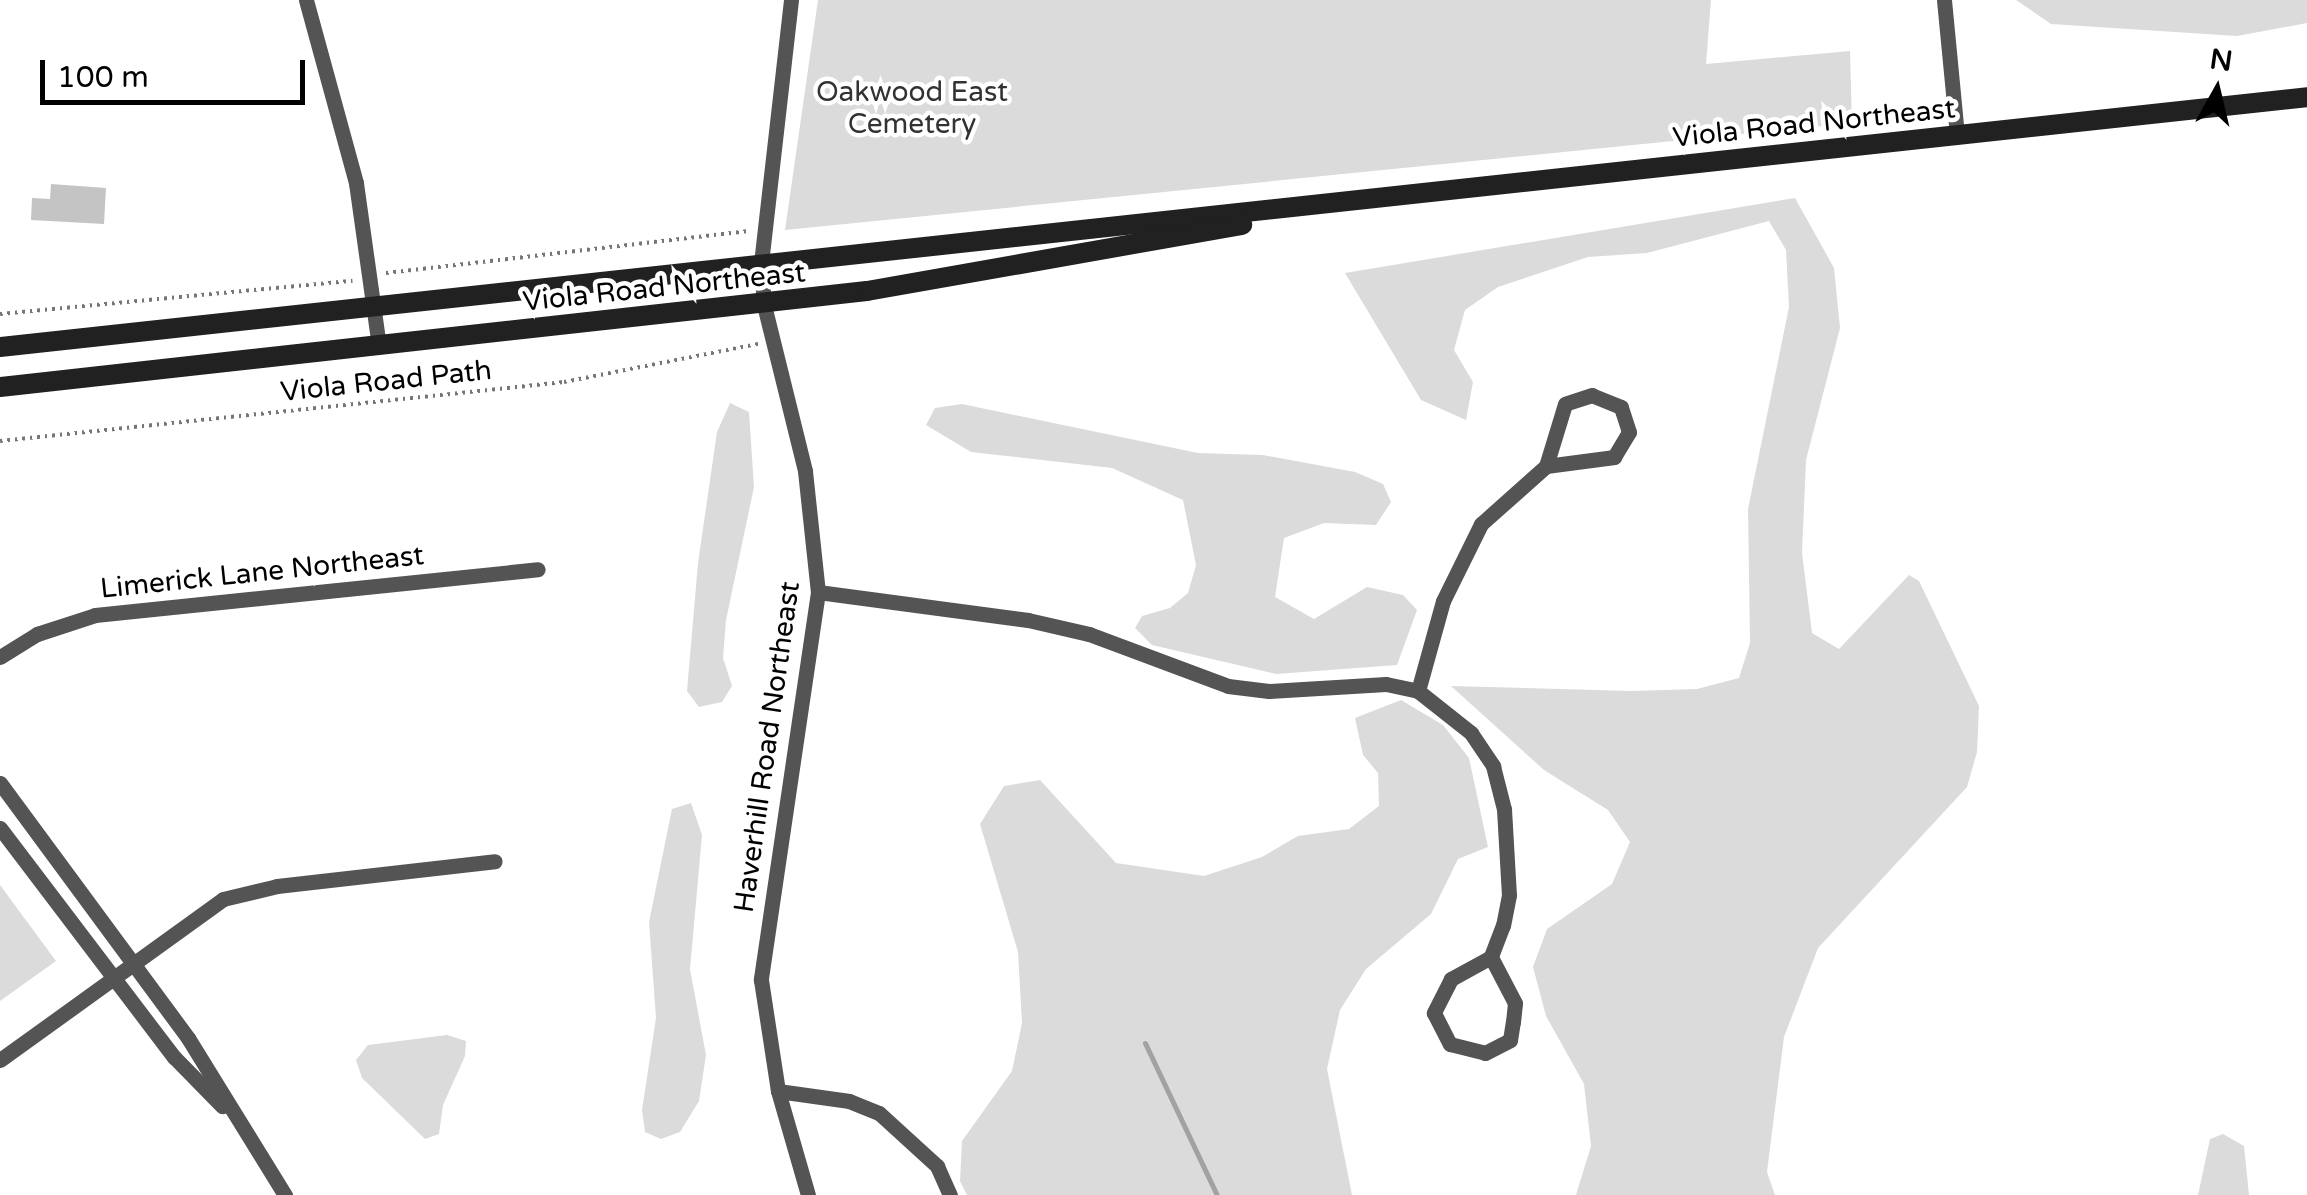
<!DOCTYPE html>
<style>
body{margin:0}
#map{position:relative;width:2307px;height:1195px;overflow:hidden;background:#fff;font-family:"Varela Round",sans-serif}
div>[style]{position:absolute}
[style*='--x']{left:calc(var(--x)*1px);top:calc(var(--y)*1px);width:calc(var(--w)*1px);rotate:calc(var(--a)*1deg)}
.green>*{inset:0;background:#dbdbdb}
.stream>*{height:5px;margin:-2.5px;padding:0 2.5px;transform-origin:2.5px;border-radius:2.5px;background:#a2a2a2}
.building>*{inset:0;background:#c4c4c4}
.path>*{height:4px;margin-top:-2px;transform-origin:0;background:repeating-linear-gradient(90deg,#767676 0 2.5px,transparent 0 7.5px)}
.minor>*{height:15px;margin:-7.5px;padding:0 7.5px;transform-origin:7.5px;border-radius:7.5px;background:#545454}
.secondary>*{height:20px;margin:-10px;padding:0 10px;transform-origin:10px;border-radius:10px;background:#212121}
span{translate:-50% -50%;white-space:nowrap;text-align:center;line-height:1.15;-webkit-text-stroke:9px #fff;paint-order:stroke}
.park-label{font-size:28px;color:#323232}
.street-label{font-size:28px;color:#000}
.north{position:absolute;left:2167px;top:40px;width:100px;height:100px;-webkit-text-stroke:8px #fff;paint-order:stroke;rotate:8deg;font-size:28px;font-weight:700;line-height:40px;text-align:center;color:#000}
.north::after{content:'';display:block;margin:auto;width:35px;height:45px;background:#000;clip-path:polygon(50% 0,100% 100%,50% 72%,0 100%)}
.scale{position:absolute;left:40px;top:60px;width:265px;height:45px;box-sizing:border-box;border:5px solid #000;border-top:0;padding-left:12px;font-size:30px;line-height:35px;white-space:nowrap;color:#000;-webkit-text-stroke:8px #fff;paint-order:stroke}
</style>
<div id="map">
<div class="green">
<div style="clip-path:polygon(818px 0,1711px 0,1706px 64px,1850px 51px,1852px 123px,785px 230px)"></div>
<div style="clip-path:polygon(2016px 0,2307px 0,2307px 23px,2237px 36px,2051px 24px)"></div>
<div style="clip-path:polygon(1795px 198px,1834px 268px,1840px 328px,1806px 460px,1802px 553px,1812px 633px,1839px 649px,1909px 575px,1919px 581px,1979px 706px,1977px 752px,1967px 787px,1818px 948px,1784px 1037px,1767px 1172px,1775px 1195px,1576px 1195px,1591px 1146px,1584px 1084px,1546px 1016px,1533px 967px,1547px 929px,1612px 884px,1630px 842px,1608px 810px,1544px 770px,1451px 686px,1632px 691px,1697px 689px,1739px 678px,1750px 643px,1748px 509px,1789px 307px,1786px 250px,1769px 221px,1647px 253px,1588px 257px,1498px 287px,1465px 310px,1454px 350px,1473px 382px,1466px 420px,1421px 400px,1345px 273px)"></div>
<div style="clip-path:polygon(730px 403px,749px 412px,754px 487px,726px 620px,723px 658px,732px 686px,722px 702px,699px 707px,687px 691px,698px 563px,717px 432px)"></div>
<div style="clip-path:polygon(962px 404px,1198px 453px,1263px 455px,1355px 472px,1383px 484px,1391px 502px,1376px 525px,1324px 523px,1284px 538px,1275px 597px,1314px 619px,1367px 587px,1403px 595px,1417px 610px,1397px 665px,1276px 674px,1152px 645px,1135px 628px,1142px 616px,1170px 608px,1188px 593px,1196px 565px,1183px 500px,1112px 468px,971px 452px,926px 425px,935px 408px)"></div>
<div style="clip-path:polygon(1401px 700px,1443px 725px,1469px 758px,1488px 847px,1458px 859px,1431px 914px,1366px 969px,1340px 1010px,1327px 1069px,1352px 1195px,967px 1195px,960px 1181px,962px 1141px,1012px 1071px,1022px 1023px,1018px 952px,980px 824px,1004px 786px,1040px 780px,1116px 863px,1204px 876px,1262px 857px,1298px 836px,1349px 829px,1379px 806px,1378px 773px,1363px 755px,1355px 718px)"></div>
<div style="clip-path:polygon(691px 803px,702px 835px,690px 969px,706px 1055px,699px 1101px,680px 1132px,661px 1139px,645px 1132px,642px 1110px,656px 1018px,649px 922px,672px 809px)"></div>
<div style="clip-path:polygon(0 885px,56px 961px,0 1001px)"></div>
<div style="clip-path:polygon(447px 1035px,466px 1041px,465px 1056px,443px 1105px,439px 1134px,425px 1139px,362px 1078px,356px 1060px,368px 1045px)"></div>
<div style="clip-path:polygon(2223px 1134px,2244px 1146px,2249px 1195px,2198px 1195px,2210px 1139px)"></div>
</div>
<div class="stream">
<div style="--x:1145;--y:1043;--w:168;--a:64.7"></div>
</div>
<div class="building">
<div style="clip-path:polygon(51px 184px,106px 188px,104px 224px,31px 220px,32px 198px,50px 199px)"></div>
</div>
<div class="path">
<div style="--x:386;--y:273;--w:365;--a:-6.6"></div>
<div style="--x:0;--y:314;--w:354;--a:-5.4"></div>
<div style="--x:0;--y:441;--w:567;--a:-5.97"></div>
<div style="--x:564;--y:382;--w:198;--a:-11.1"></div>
</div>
<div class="minor">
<div style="--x:306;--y:0;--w:190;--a:74.7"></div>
<div style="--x:356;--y:183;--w:165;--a:82"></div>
<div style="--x:791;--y:0;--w:267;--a:96.5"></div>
<div style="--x:761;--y:265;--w:40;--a:85.7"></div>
<div style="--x:764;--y:305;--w:171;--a:76.1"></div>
<div style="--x:805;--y:471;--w:122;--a:83.9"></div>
<div style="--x:818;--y:592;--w:392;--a:98.4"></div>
<div style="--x:761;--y:980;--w:112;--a:81.3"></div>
<div style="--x:778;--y:1091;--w:108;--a:73.9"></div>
<div style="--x:1944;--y:0;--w:136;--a:84.5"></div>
<div style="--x:818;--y:592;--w:212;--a:7.6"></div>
<div style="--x:1028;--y:620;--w:63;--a:12.9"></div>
<div style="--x:1089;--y:634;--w:148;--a:20.5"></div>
<div style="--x:1228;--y:686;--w:41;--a:7"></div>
<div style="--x:1269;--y:691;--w:117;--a:-3.4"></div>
<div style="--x:1386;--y:684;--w:33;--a:12"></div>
<div style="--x:1418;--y:691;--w:68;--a:38.4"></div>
<div style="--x:1471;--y:733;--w:40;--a:56"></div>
<div style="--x:1493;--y:766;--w:44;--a:75.7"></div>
<div style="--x:1504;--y:809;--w:86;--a:86.7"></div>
<div style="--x:1509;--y:895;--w:31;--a:101"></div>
<div style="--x:1503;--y:925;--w:34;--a:111"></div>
<div style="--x:1491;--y:957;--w:46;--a:151.2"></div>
<div style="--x:1451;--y:979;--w:38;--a:117"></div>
<div style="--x:1434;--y:1013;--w:35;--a:63"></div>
<div style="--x:1450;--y:1044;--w:36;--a:14"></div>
<div style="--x:1485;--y:1053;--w:28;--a:-27"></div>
<div style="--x:1510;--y:1040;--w:18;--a:-81"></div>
<div style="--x:1513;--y:1022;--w:19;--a:-84"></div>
<div style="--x:1515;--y:1003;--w:52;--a:-117.6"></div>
<div style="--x:0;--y:657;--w:44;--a:-31.9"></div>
<div style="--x:37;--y:634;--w:61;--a:-18.1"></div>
<div style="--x:95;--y:615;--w:445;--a:-5.9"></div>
<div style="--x:1418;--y:691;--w:93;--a:-74.5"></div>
<div style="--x:1443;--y:601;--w:86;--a:-63.7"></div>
<div style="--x:1481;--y:524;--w:87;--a:-41.7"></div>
<div style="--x:1546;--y:466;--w:69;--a:-7.5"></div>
<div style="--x:1614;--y:457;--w:29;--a:-59"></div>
<div style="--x:1629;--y:432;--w:26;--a:-108"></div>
<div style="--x:1621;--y:407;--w:31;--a:-158"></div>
<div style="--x:1592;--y:395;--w:28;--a:162"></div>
<div style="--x:1565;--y:404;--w:65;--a:107"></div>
<div style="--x:0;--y:783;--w:317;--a:53.6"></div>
<div style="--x:188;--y:1038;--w:185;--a:58.3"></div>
<div style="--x:0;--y:828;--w:288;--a:52.8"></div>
<div style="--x:174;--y:1057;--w:69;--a:45.6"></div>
<div style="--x:0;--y:1060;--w:275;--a:-35.8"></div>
<div style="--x:223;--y:899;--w:56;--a:-13.5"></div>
<div style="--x:277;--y:886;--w:219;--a:-6.5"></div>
<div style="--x:778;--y:1091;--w:72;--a:8"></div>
<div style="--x:849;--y:1101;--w:32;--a:22"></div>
<div style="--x:879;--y:1113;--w:79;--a:42.4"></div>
<div style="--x:937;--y:1166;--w:32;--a:66"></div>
</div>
<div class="secondary">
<div style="--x:0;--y:347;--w:2321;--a:-6.18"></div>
<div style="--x:0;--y:387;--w:872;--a:-6.32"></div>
<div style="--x:867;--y:291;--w:381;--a:-10"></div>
</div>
<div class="park-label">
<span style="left:912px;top:108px">Oakwood East<br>Cemetery</span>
</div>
<div class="street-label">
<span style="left:1814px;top:123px;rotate:-6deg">Viola Road Northeast</span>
<span style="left:664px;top:287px;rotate:-6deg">Viola Road Northeast</span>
<span style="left:386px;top:381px;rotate:-6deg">Viola Road Path</span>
<span style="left:262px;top:572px;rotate:-6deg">Limerick Lane Northeast</span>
<span style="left:767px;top:747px;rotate:-82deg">Haverhill Road Northeast</span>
</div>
<div class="north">N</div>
<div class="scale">100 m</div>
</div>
